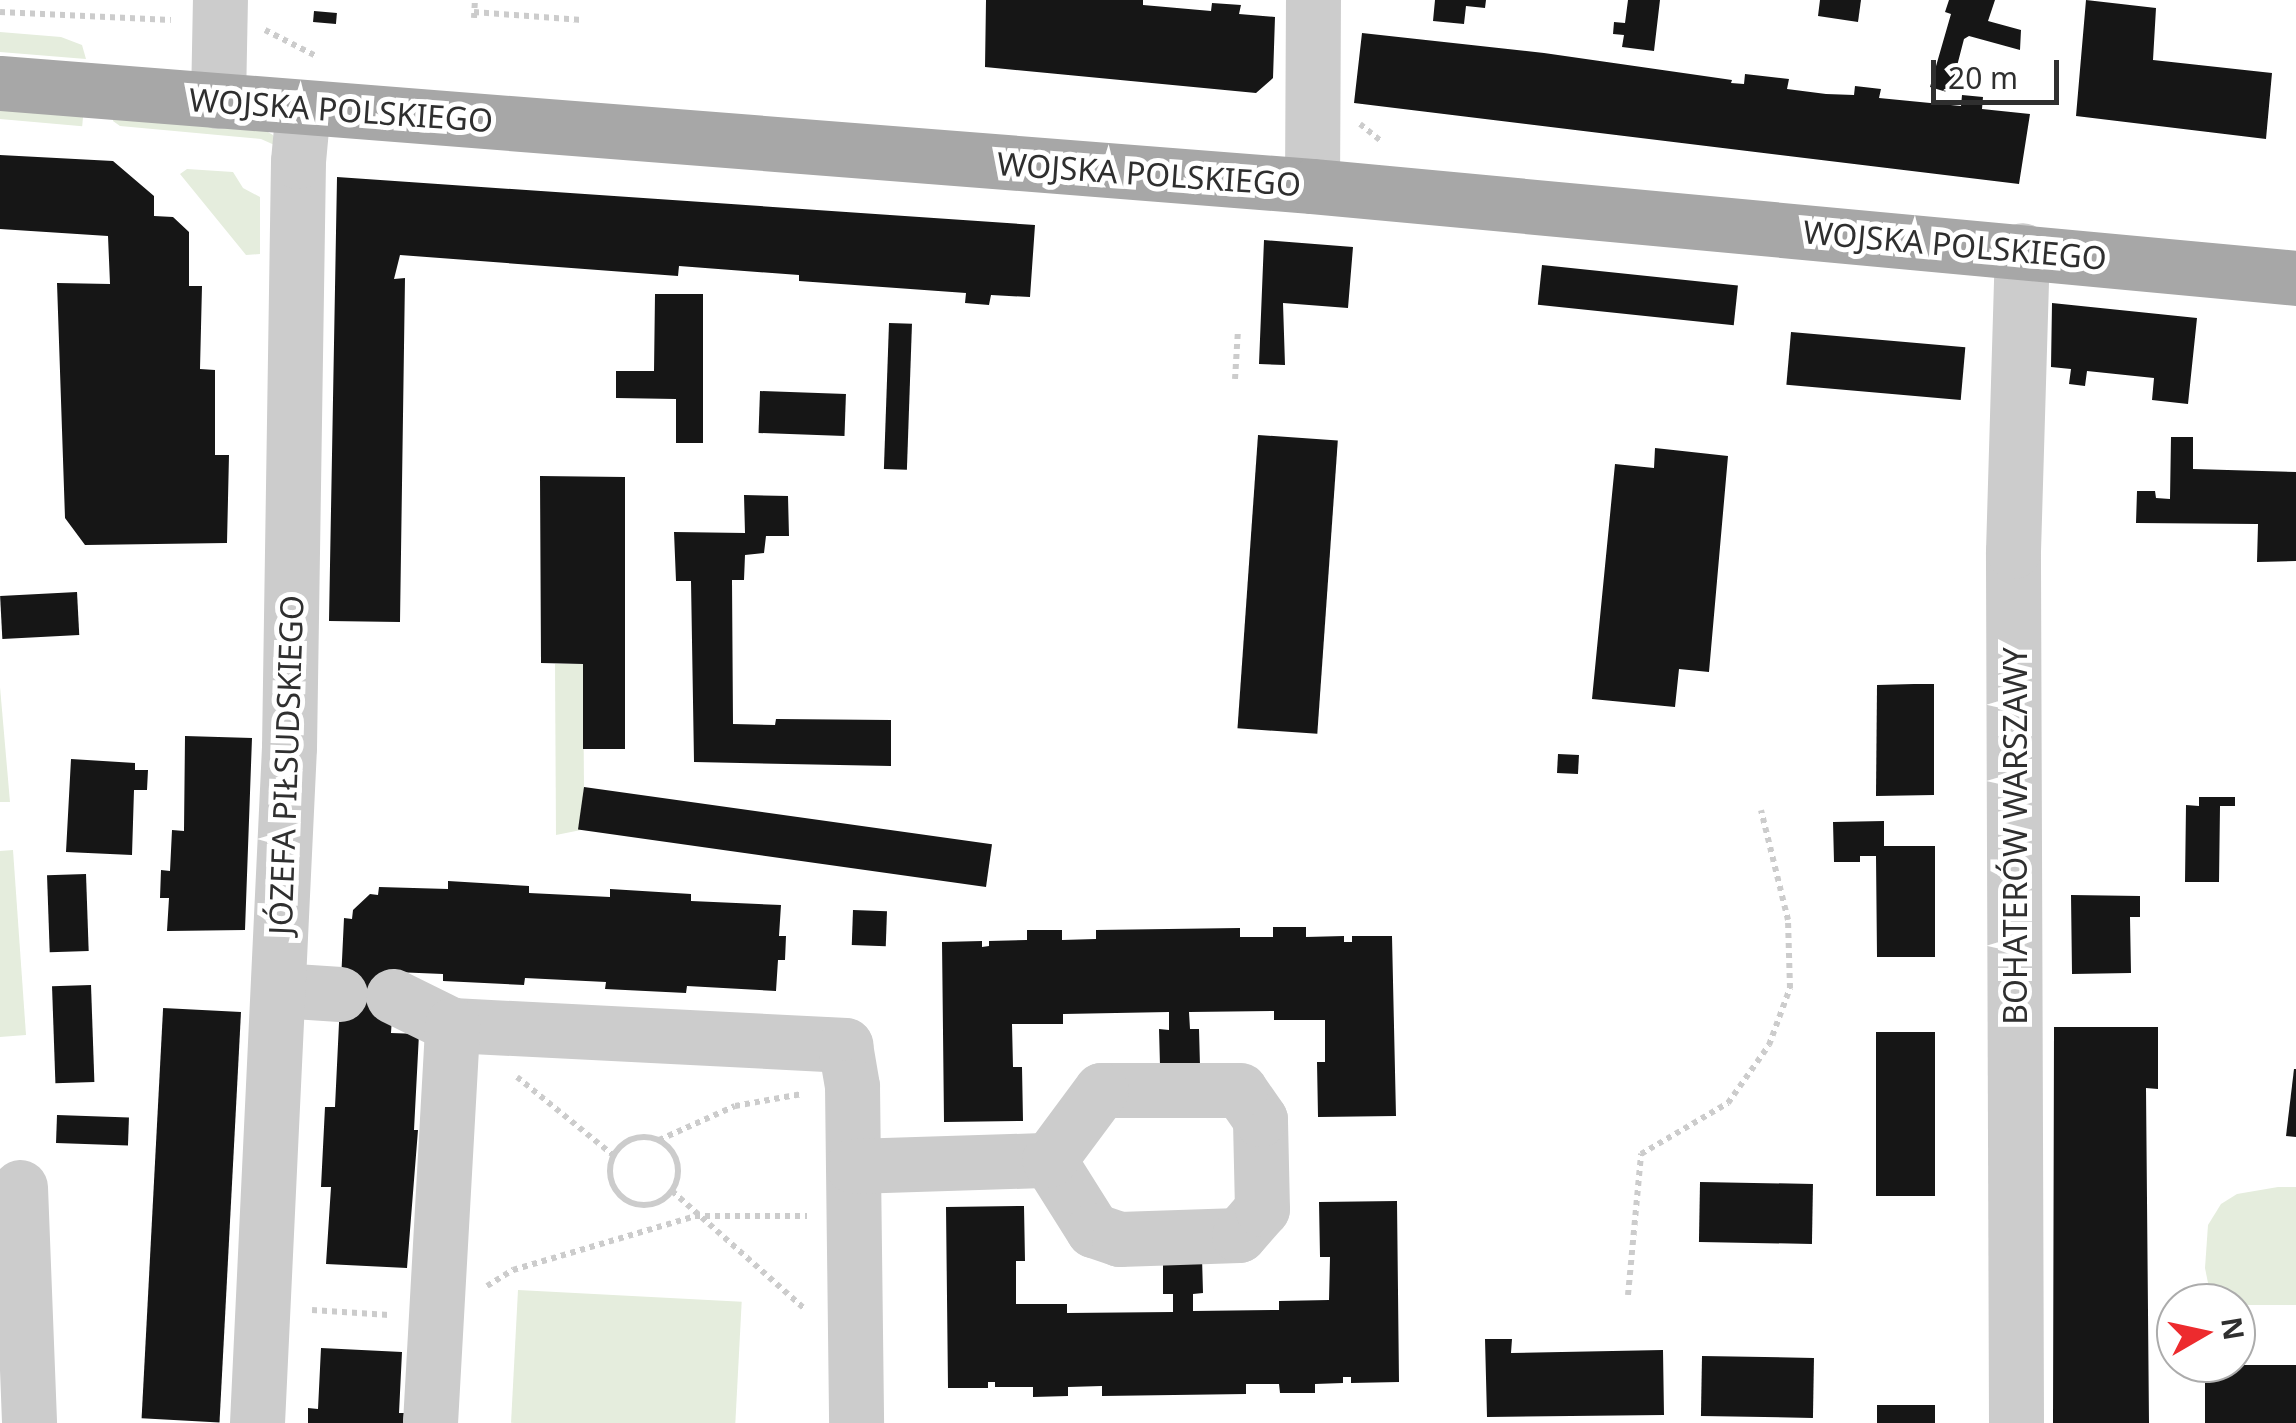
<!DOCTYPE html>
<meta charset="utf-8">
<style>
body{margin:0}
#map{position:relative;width:2296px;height:1423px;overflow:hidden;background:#fff;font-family:"Noto Sans",sans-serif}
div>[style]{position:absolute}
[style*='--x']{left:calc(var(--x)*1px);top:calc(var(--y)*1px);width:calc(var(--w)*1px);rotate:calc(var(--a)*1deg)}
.green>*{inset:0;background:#e5eddd;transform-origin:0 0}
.building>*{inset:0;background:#161616;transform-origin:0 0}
.path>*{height:6px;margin-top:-3px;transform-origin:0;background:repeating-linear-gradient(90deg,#ccc 0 5px,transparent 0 10px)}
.path>.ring{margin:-3px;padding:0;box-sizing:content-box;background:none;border:6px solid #ccc;border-radius:50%}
.minor>*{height:55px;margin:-27.5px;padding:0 27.5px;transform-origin:27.5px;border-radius:27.5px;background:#ccc}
.major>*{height:55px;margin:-27.5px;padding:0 27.5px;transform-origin:27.5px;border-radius:27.5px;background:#a7a7a7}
span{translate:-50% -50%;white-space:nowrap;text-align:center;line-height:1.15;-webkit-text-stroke:10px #fff;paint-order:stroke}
.street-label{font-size:32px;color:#2f2f2f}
.north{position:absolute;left:2156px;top:1283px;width:100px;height:100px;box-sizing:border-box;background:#fff;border:2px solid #acacac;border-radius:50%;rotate:81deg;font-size:28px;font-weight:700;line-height:40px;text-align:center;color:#2f2f2f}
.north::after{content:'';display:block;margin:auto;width:35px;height:45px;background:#ed2b2e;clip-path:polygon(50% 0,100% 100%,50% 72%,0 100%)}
.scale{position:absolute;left:1931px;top:60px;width:128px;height:45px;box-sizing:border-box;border:5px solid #2f2f2f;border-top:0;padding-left:12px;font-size:30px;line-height:35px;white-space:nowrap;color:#2f2f2f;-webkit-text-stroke:8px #fff;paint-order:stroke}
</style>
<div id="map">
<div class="green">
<div style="clip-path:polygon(0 32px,61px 37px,82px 45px,86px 59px,0 52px)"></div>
<div style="left:0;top:102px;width:84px;height:17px;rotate:5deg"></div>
<div style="clip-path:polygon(113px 112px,256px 125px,273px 135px,279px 147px,261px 139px,120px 126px,113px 121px)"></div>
<div style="clip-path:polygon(187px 169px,233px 172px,243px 188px,260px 197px,260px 254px,246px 255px,180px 174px)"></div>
<div style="clip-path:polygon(555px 664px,583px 664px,584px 787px,581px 830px,556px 835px)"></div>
<div style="clip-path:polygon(0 687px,10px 802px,0 802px)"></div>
<div style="clip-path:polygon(13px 850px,26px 1035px,0 1037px,0 851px)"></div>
<div style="clip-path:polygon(2278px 1187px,2296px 1187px,2296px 1305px,2236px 1305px,2211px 1298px,2205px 1268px,2208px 1225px,2221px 1204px,2237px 1194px)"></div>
<div style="left:518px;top:1290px;width:224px;height:133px;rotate:3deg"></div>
</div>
<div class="building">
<div style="clip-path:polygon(986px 0,1143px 0,1143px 5px,1211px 11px,1212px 3px,1241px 5px,1239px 14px,1275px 17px,1273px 78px,1256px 93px,985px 67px)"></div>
<div style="clip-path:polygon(1435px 0,1486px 0,1485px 8px,1466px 6px,1464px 24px,1433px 21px)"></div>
<div style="clip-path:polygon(1628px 0,1660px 0,1654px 51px,1622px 47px,1624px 35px,1613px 34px,1614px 22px,1625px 23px)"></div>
<div style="clip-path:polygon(1820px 0,1861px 0,1858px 22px,1818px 16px)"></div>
<div style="clip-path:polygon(1949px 0,1995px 0,1988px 21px,2021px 30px,2020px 50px,1969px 36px,1964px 39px,1950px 93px,1930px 87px,1951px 14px,1945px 12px)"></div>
<div style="clip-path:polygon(2086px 0,2156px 8px,2153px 60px,2272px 73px,2266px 139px,2076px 116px)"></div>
<div style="left:314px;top:11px;width:23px;height:11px;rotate:5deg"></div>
<div style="clip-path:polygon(1362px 33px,1544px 53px,1732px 80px,1731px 83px,1744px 84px,1745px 74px,1789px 79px,1787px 89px,1826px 94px,1854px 95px,1855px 86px,1881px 89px,1879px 98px,1961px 106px,1962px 95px,1983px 97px,1982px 109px,2030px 114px,2019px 184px,1354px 103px)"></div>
<div style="clip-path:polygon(0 155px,113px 161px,154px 196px,154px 216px,173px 217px,189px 232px,189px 286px,202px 286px,200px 369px,215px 370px,215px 455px,229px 455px,227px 543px,85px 545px,65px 518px,57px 283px,110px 284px,108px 236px,0 229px)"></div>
<div style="clip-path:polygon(337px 177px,1035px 225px,1030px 297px,991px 295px,989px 305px,965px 303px,966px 293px,799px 281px,799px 275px,679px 266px,678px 276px,400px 255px,394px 279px,405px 278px,400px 622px,329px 621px)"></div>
<div style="clip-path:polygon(1264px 240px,1353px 247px,1348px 308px,1283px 303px,1285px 365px,1259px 364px)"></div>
<div style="left:1542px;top:265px;width:197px;height:40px;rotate:6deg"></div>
<div style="clip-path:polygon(655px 294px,703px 294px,703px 443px,676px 443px,676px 399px,616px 398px,616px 371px,654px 371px)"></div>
<div style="clip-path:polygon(2052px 303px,2197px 318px,2188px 404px,2152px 400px,2154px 378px,2087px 371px,2085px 386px,2069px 384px,2071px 369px,2051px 367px)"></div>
<div style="left:889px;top:323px;width:23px;height:146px;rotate:2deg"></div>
<div style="left:1791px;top:332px;width:175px;height:53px;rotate:5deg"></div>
<div style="left:760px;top:391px;width:86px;height:42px;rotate:2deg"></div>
<div style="left:1258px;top:435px;width:80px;height:294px;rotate:4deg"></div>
<div style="clip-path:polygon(2171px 437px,2193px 437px,2193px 469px,2296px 472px,2296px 561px,2257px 562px,2258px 524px,2136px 523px,2137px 491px,2155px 491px,2156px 498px,2170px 499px)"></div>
<div style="clip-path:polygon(1655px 448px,1728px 456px,1709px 672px,1679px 669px,1675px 707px,1592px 699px,1615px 464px,1654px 468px)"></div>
<div style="clip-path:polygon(540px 476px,625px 477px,625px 749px,583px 749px,583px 664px,541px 663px)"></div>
<div style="clip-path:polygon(744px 495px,788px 496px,789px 536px,766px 536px,764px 553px,745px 555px,744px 580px,732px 580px,733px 724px,775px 725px,776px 719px,891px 720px,891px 766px,694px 762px,691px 581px,676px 581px,674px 532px,745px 533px)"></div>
<div style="left:77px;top:592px;width:43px;height:77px;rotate:87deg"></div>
<div style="clip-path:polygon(1914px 684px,1934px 684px,1934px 795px,1876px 796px,1877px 685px)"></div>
<div style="clip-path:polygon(185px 736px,252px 738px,245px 930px,167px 931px,169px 898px,160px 898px,161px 870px,170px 871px,172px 830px,184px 831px)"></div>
<div style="left:1558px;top:754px;width:21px;height:19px;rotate:3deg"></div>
<div style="clip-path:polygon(71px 759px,135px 763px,135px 770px,148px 770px,147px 790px,134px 790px,132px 855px,66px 852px)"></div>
<div style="left:584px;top:787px;width:412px;height:43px;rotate:8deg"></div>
<div style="clip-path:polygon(2199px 797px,2235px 797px,2235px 806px,2220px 806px,2219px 882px,2185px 882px,2186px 805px,2199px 806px)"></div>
<div style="clip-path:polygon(1884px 821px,1884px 846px,1935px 846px,1935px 957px,1877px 957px,1876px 856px,1860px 856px,1860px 862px,1834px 862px,1833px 822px)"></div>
<div style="left:86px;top:874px;width:77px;height:39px;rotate:88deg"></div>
<div style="clip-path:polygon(448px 881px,529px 886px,529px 893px,610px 897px,610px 889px,691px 894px,691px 901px,781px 905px,779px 936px,786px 936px,785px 960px,778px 960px,776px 991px,687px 986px,686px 993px,605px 989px,606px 982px,525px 978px,524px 985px,443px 981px,443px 974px,395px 972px,391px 1033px,419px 1034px,414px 1130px,418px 1130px,407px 1268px,326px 1264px,331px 1187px,321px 1187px,325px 1107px,335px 1107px,344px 918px,352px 919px,353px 910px,370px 894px,378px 895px,379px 887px,448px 889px)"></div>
<div style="clip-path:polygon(2071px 895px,2140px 896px,2140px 917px,2130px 917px,2131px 973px,2072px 974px)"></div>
<div style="left:853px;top:910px;width:34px;height:35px;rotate:2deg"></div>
<div style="clip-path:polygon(1273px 927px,1306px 927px,1306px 937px,1344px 936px,1344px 942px,1352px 942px,1352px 936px,1392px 936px,1396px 1116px,1318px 1117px,1317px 1062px,1325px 1062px,1325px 1020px,1274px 1020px,1274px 1011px,1189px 1012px,1190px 1029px,1199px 1029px,1200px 1066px,1160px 1066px,1159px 1029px,1169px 1030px,1169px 1012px,1063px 1014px,1063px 1024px,1012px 1024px,1013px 1067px,1022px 1067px,1023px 1121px,944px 1122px,942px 942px,982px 941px,982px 947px,989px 946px,989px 941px,1027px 940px,1027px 930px,1062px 930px,1062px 940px,1096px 939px,1096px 930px,1240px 928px,1240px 937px,1273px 937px)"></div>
<div style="left:91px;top:985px;width:97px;height:39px;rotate:88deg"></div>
<div style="left:241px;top:1012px;width:411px;height:78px;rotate:93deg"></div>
<div style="clip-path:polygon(2054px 1027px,2158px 1027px,2158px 1089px,2146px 1088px,2149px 1423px,2053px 1423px)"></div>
<div style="left:1876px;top:1032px;width:59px;height:164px"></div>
<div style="clip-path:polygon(2294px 1069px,2296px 1069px,2296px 1137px,2286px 1136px)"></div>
<div style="left:57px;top:1115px;width:72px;height:28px;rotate:2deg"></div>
<div style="left:1700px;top:1182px;width:113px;height:60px;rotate:1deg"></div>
<div style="clip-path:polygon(1397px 1201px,1399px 1382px,1351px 1383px,1351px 1377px,1343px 1377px,1343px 1383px,1315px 1384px,1315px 1393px,1280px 1393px,1279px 1384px,1246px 1384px,1246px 1394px,1102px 1396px,1102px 1386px,1068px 1387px,1068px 1396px,1033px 1397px,1033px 1387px,995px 1387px,995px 1382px,988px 1382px,988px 1388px,948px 1388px,946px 1207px,1024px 1206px,1025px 1261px,1016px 1261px,1016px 1304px,1067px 1304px,1067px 1313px,1173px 1312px,1173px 1294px,1163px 1294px,1163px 1257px,1202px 1257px,1203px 1293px,1193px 1294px,1193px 1311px,1279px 1310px,1279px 1301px,1329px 1300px,1330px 1257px,1320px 1257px,1319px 1202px)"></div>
<div style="clip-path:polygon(1485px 1339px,1512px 1339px,1511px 1353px,1663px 1350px,1664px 1415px,1487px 1417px)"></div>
<div style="clip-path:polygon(321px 1348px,402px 1352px,399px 1413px,404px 1413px,403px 1423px,308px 1423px,308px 1408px,318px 1409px)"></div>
<div style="left:1702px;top:1356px;width:112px;height:60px;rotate:1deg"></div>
<div style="left:2205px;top:1365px;width:91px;height:58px"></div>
<div style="left:1877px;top:1405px;width:58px;height:18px"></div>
</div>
<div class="path">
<div style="--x:0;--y:12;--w:171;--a:2.7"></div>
<div style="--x:474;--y:12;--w:108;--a:4.2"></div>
<div style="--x:474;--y:18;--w:18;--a:-87"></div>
<div style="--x:265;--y:30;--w:57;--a:27"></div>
<div style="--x:1360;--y:124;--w:27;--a:39"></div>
<div style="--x:1235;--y:379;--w:49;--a:-86.5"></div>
<div style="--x:517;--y:1077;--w:124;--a:39.1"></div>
<div class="ring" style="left:610px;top:1137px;width:62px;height:62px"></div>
<div style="--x:659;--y:1140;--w:83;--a:-24.1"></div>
<div style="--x:735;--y:1106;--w:68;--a:-10.2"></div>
<div style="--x:672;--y:1191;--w:178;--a:41.6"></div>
<div style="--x:487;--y:1286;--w:31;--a:-32"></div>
<div style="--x:513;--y:1270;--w:190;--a:-16.5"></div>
<div style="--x:695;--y:1216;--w:112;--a:0"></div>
<div style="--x:1628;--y:1295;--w:142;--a:-84.7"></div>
<div style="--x:1641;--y:1154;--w:101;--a:-30.4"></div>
<div style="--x:1728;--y:1103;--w:71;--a:-54.7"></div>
<div style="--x:1769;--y:1045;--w:61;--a:-69.8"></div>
<div style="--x:1790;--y:988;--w:68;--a:-91.7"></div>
<div style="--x:1788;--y:920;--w:113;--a:-103.8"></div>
<div style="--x:312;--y:1310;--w:77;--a:3.7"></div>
</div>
<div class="minor">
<div style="--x:218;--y:101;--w:101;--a:-88.9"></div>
<div style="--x:1312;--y:186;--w:186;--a:-89.7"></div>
<div style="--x:279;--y:990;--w:61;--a:3.8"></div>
<div style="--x:393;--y:996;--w:66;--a:26.2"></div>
<div style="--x:452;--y:1025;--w:394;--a:2.9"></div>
<div style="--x:845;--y:1045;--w:42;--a:80.3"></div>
<div style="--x:852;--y:1086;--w:337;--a:89.3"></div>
<div style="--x:853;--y:1166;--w:196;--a:-1.8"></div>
<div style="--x:1049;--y:1160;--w:83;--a:57.8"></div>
<div style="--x:1093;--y:1230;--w:28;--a:19"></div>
<div style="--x:1119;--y:1239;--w:120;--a:-1.9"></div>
<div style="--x:1239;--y:1235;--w:35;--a:-49"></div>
<div style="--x:1262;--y:1209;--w:90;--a:-91.3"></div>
<div style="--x:1260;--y:1119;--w:35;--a:-125"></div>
<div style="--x:1240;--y:1090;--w:139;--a:180"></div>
<div style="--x:1101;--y:1090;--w:87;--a:126.6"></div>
<div style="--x:20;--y:1187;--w:236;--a:87.8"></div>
<div style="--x:257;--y:1423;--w:677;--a:-87.29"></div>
<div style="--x:289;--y:747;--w:586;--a:-89.12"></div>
<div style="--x:298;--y:161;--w:54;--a:-84.7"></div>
<div style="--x:430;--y:1423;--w:399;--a:-86.8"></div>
<div style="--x:2016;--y:1423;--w:872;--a:-90.2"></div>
<div style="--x:2013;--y:551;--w:301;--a:-88.3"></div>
</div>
<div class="major">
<div style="--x:0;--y:83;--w:1316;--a:4.49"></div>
<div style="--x:1312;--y:186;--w:988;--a:5.34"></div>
</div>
<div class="street-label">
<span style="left:341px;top:110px;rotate:4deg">WOJSKA POLSKIEGO</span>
<span style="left:1149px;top:174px;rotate:4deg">WOJSKA POLSKIEGO</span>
<span style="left:1955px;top:245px;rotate:5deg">WOJSKA POLSKIEGO</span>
<span style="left:286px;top:765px;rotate:-88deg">JÓZEFA PIŁSUDSKIEGO</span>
<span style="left:2015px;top:836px;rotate:-90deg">BOHATERÓW WARSZAWY</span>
</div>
<div class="north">N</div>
<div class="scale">20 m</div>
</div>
